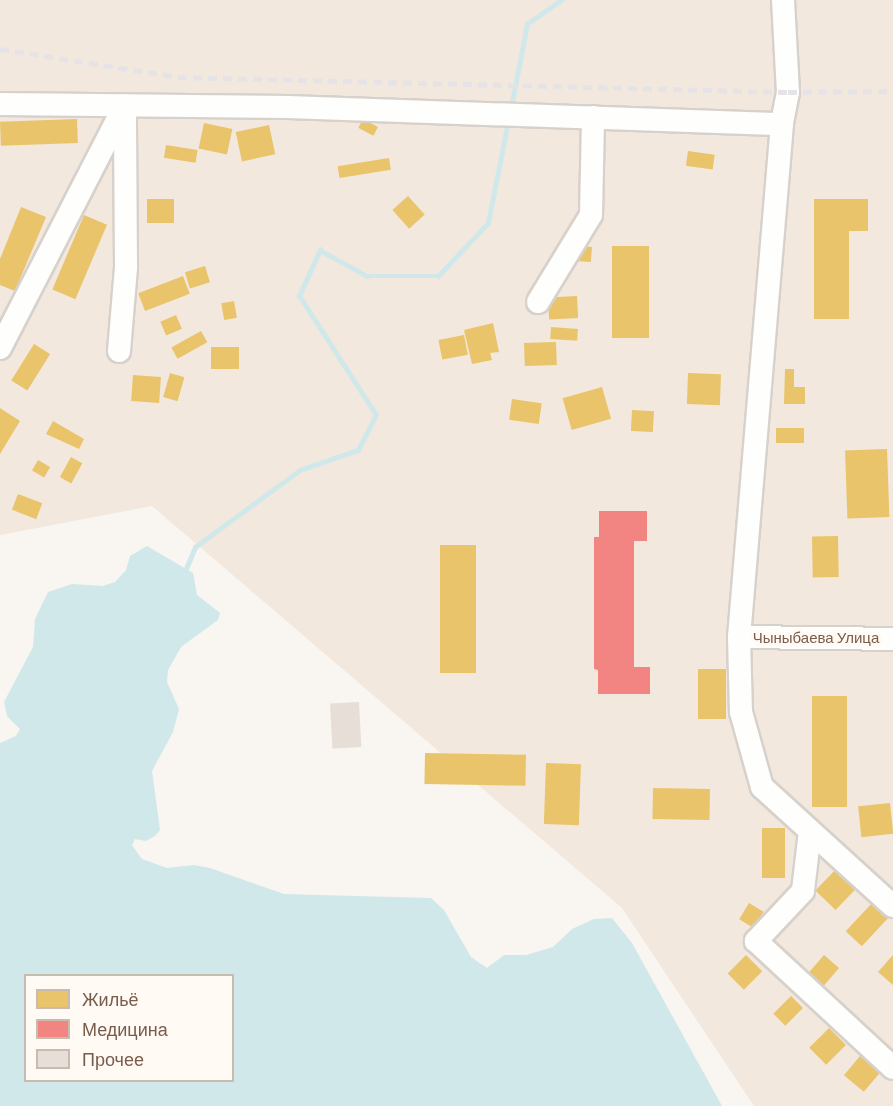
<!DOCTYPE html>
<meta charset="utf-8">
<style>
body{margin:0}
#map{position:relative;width:893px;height:1106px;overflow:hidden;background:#f9f5f0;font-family:Barlow,sans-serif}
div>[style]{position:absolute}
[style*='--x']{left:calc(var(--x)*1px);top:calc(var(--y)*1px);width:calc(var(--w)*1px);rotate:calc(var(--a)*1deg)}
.residential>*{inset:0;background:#f2e8de}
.water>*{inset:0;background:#d0e8ea}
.homes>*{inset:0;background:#e9c46a;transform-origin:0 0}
.health>*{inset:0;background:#f28482}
.stream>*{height:4.5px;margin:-2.25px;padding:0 2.25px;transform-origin:2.25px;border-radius:2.25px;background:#d0e8ea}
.building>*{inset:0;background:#e6ded7;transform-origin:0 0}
.roads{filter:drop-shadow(2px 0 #d7d1cb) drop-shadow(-2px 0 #d7d1cb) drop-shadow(0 2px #d7d1cb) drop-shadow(0 -2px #d7d1cb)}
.minor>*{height:22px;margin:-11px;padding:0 11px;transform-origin:11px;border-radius:11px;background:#fefefd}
.rail>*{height:4.5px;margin-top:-2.25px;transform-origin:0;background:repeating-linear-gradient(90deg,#e6e3e7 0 9px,transparent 0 15px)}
span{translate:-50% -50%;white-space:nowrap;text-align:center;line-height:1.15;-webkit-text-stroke:6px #fffaf3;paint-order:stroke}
.street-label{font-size:15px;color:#7a5c4d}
.legend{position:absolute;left:24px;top:974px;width:210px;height:108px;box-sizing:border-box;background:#fffaf3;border:2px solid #cabbb1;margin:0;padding:8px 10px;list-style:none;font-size:18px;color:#7a5c4d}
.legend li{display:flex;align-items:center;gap:12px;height:30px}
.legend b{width:30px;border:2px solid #cabbb1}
</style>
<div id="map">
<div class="residential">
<div style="clip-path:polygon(0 0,893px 0,893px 1106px,754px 1106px,622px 908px,152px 506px,0 535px)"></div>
</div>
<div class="water">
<div style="clip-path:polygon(evenodd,147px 546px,193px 573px,197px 595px,220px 613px,218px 620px,181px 647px,168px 670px,167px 682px,179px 709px,173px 732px,152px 771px,160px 830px,155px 836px,146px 841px,135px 839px,132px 845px,142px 859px,167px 868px,194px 865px,210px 868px,284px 894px,431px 898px,444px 910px,471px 957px,487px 968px,504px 955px,526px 955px,553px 947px,572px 929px,594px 919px,612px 918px,632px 943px,722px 1106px,0 1106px,0 743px,16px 736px,20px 729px,7px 716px,4px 702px,33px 647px,35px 619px,48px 592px,72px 584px,103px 586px,115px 582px,126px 570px,130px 556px,147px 546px,26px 976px,232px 976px,232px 1080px,26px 1080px,26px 976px)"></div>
</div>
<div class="homes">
<div style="left:77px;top:119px;width:24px;height:77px;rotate:88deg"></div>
<div style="left:363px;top:119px;width:17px;height:10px;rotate:28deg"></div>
<div style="left:204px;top:123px;width:29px;height:26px;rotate:12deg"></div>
<div style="left:269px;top:125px;width:30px;height:34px;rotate:78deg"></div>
<div style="left:166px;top:145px;width:32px;height:13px;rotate:9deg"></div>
<div style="left:688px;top:151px;width:27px;height:15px;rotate:8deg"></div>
<div style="left:389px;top:158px;width:12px;height:52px;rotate:81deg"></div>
<div style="left:408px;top:196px;width:25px;height:21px;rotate:48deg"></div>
<div style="left:147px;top:199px;width:27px;height:24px"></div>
<div style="clip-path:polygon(814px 199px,868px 199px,868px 231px,849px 231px,849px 319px,814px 319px)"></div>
<div style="clip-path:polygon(21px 207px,46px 217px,15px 291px,0 285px,0 259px)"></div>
<div style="left:84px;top:215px;width:25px;height:81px;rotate:23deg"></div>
<div style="left:577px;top:246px;width:15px;height:15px;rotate:4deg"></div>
<div style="left:612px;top:246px;width:37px;height:92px"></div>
<div style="left:205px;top:266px;width:17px;height:21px;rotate:73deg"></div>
<div style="left:183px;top:276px;width:19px;height:48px;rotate:69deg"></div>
<div style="left:577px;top:296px;width:22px;height:29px;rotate:87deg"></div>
<div style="left:234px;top:301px;width:17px;height:13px;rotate:80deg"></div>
<div style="left:176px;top:315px;width:15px;height:17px;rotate:67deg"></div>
<div style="clip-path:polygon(493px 323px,499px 352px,490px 353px,492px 360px,472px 364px,464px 330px)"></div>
<div style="left:551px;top:327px;width:27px;height:12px;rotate:4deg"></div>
<div style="left:201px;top:331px;width:13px;height:34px;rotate:61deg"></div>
<div style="left:464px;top:335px;width:20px;height:26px;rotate:79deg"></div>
<div style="left:556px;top:342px;width:23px;height:32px;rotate:88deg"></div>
<div style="left:34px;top:344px;width:19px;height:43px;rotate:32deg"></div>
<div style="left:211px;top:347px;width:28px;height:22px"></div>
<div style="clip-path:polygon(785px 369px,794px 369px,794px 387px,805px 387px,805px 404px,784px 404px)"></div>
<div style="left:170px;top:373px;width:15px;height:25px;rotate:16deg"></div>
<div style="left:688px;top:373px;width:33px;height:31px;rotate:2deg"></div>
<div style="left:133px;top:375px;width:28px;height:26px;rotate:4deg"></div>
<div style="left:602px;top:387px;width:33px;height:41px;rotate:74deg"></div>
<div style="left:512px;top:399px;width:30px;height:21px;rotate:8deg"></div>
<div style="clip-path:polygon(0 408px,20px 421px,0 454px)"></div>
<div style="left:632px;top:410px;width:22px;height:21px;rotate:3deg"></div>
<div style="clip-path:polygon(53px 421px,84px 439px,79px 449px,46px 434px)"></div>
<div style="left:776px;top:428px;width:28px;height:15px"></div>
<div style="left:887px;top:449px;width:68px;height:42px;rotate:88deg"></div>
<div style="left:71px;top:457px;width:13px;height:23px;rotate:29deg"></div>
<div style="left:38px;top:460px;width:14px;height:12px;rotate:30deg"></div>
<div style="left:18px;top:494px;width:26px;height:17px;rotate:21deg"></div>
<div style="left:838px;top:536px;width:41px;height:26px;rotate:89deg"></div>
<div style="left:440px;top:545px;width:36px;height:128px"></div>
<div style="left:698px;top:669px;width:28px;height:50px"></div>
<div style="left:812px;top:696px;width:35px;height:111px"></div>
<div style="left:425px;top:753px;width:101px;height:31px;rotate:1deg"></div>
<div style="left:546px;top:763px;width:35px;height:61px;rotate:2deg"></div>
<div style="left:653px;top:788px;width:57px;height:31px;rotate:1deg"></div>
<div style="left:890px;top:803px;width:31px;height:32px;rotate:84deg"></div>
<div style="left:762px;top:828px;width:23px;height:50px"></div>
<div style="left:839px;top:866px;width:28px;height:34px;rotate:44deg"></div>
<div style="left:873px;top:902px;width:22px;height:40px;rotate:43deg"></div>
<div style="left:749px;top:903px;width:17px;height:19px;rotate:31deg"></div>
<div style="left:746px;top:955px;width:23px;height:26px;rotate:45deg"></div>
<div style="left:824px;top:955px;width:20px;height:32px;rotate:41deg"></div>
<div style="clip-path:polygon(893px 955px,893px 985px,878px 972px)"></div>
<div style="left:791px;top:996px;width:17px;height:25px;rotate:45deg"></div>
<div style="left:829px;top:1028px;width:24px;height:28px;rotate:45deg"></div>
<div style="left:860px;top:1056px;width:26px;height:25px;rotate:40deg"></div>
</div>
<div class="health">
<div style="clip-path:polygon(599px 511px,647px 511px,647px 541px,634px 541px,634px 667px,650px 667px,650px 694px,598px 694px,598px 670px,594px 669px,594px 537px,599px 537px)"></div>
</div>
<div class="stream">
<div style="--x:511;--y:107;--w:85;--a:-79.1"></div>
<div style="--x:527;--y:24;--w:42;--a:-35.2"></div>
<div style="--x:185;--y:571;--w:26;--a:-67"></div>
<div style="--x:195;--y:547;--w:130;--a:-36.3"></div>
<div style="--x:300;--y:470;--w:61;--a:-19"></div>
<div style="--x:358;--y:450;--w:39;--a:-63"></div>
<div style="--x:376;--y:415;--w:142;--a:-122.9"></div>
<div style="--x:299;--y:296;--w:51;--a:-65.5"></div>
<div style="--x:320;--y:250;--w:54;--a:29"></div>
<div style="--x:367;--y:276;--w:71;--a:0"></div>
<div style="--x:438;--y:276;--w:73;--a:-46.7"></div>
<div style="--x:488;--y:223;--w:104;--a:-78.9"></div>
</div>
<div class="building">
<div style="left:359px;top:702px;width:45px;height:29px;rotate:87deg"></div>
</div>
<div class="roads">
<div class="minor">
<div style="--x:783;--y:0;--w:92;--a:86.9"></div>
<div style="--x:788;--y:92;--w:33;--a:101"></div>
<div style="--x:782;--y:124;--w:515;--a:94.79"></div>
<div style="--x:739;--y:637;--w:75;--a:88.5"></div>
<div style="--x:741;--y:712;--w:78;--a:74.4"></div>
<div style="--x:762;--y:787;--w:177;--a:42.3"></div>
<div style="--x:0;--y:104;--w:288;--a:0.6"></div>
<div style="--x:288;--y:107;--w:494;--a:2"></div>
<div style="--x:538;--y:302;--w:102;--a:-58.7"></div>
<div style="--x:591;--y:215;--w:98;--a:-88.8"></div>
<div style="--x:0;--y:348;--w:273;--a:-62.8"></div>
<div style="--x:119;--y:351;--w:84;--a:-85.2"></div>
<div style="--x:126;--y:267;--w:157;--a:-90.4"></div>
<div style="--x:739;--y:637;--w:154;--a:0.7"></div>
<div style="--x:810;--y:831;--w:60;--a:96.7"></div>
<div style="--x:803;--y:891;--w:69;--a:133.2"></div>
<div style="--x:756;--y:941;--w:187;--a:42.8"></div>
</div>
</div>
<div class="rail">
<div style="--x:0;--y:49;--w:180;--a:8.9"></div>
<div style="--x:178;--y:77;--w:610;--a:1.41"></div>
<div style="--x:788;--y:92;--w:105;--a:-0.5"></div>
</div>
<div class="street-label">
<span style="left:816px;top:638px">Чыныбаева Улица</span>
</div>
<ul class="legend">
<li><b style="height:16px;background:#e9c46a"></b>Жильё</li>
<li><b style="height:16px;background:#f28482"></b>Медицина</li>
<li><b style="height:16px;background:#e6ded7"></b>Прочее</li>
</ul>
</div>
